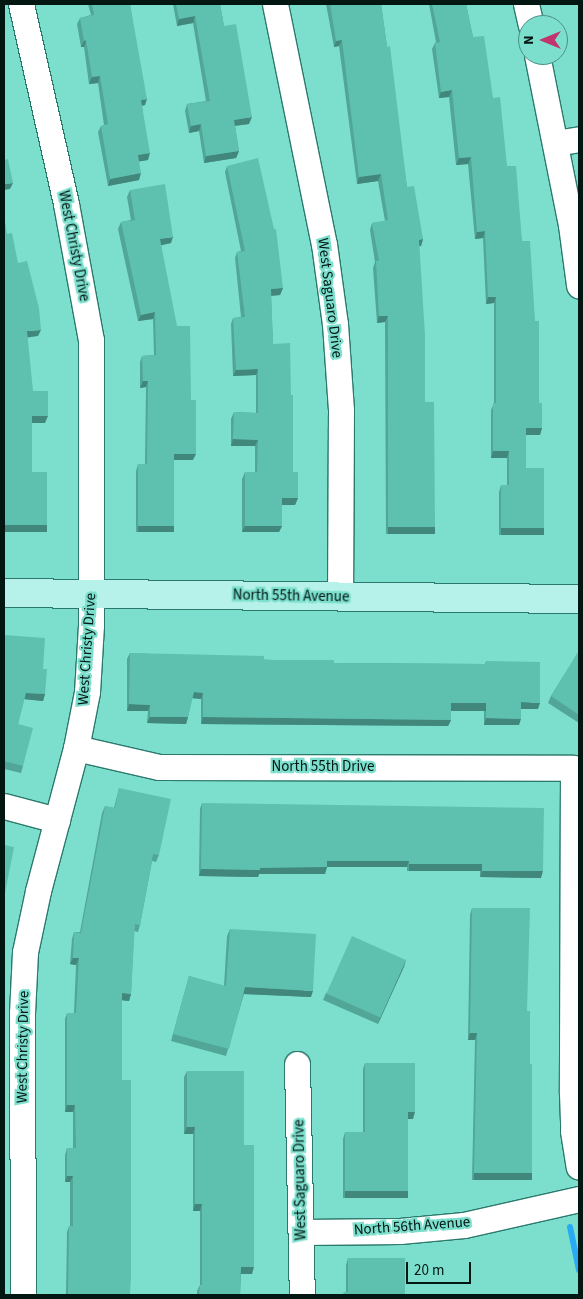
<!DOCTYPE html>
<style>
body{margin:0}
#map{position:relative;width:583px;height:1299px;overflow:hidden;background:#7cdfcd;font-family:"Source Sans 3",sans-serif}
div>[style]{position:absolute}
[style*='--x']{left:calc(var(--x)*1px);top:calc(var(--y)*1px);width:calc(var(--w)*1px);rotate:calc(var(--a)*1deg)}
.stream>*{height:6px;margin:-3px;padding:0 3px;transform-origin:3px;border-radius:3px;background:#29aaf5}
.roads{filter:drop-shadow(1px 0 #2b796c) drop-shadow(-1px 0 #2b796c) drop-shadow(0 1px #2b796c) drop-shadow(0 -1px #2b796c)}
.street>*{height:25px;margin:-12.5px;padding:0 12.5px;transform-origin:12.5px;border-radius:12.5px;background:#fff}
.secondary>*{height:28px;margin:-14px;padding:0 14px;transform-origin:14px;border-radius:14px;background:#b7f2ea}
.wall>*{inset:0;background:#51a697}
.shaded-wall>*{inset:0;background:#42877b;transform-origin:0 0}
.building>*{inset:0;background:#5ec1b0;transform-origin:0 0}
span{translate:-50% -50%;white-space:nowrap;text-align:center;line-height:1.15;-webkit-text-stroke:4.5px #7cdfcd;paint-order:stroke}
.street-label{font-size:15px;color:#021612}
.frame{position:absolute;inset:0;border:5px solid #021612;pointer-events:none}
.north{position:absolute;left:518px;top:15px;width:50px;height:50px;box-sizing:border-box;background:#7cdfcd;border:1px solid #4b8f82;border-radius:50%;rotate:270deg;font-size:14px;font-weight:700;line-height:20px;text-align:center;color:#021612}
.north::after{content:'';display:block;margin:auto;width:18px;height:22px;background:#c0356d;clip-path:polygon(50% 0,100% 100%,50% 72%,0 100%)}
.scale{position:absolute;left:406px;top:1262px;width:65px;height:22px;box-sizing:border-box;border:2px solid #021612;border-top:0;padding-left:6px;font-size:15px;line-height:18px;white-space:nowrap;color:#021612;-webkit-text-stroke:4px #7cdfcd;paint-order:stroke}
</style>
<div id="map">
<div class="stream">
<div style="--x:570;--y:1227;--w:44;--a:78.2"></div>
</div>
<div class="roads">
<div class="street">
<div style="--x:21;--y:4;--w:205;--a:77.3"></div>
<div style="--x:66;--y:204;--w:138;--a:79.6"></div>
<div style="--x:91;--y:340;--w:285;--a:90"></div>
<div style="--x:91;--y:625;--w:67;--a:93.4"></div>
<div style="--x:87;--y:692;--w:57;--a:101.1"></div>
<div style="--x:76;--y:748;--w:148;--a:104.9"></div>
<div style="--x:38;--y:891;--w:62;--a:102"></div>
<div style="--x:25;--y:952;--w:61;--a:92.8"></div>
<div style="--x:22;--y:1013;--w:282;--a:89.8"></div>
<div style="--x:275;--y:4;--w:245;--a:78.5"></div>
<div style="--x:324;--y:244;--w:81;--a:82.2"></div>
<div style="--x:335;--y:324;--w:86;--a:86"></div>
<div style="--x:341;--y:410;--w:187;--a:90.3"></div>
<div style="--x:526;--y:4;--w:22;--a:77"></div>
<div style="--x:537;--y:55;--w:173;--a:78.7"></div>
<div style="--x:571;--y:225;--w:61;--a:82.4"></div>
<div style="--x:555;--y:143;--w:24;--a:-9"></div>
<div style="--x:76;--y:748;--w:85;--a:12.9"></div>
<div style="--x:159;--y:767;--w:414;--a:0.1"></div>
<div style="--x:573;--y:768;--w:325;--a:90.2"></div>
<div style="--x:572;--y:1093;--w:38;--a:88"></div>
<div style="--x:573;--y:1131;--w:36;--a:81"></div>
<div style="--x:4;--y:806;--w:55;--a:14.8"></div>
<div style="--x:297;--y:1064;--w:231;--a:88.8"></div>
<div style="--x:302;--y:1232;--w:98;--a:-0.6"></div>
<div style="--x:400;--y:1231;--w:64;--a:-5.4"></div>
<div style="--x:464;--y:1225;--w:118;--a:-12.7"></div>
</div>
<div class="secondary">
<div style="--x:4;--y:593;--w:575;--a:0.6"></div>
</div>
</div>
<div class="wall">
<div style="clip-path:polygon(88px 4px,130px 4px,145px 105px,142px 106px,148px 160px,139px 161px,139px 180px,108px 186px,98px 132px,101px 126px,104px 125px,98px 83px,89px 84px,84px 47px,81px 47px,77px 24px,80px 18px,91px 15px)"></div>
<div style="clip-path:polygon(173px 4px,220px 4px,224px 26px,249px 124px,235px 126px,239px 151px,236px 158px,204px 163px,199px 131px,189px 133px,185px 111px,187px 104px,206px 101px,193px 23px,177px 26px)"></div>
<div style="clip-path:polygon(326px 4px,381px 4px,407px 187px,423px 239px,421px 246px,419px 246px,425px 402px,435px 527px,433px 534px,386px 534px,385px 322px,377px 323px,373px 268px,375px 262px,370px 230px,372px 223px,385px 221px,378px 181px,357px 184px,339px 46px,334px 47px)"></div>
<div style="clip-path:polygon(429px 4px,466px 4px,473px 37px,493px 98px,522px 241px,542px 428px,540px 435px,526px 435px,526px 468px,544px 528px,541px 535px,499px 535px,499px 492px,501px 485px,507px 485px,507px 458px,491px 458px,491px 410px,494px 403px,494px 303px,486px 304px,483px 238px,475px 239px,468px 164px,456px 165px,449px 97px,439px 98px,432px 49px,435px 43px,436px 42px)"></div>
<div style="clip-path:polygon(227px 166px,283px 288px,280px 295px,271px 296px,273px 344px,293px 472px,298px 498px,295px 505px,282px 505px,282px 526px,279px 532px,242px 532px,242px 479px,245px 472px,255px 472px,255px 446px,231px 446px,231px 419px,234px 412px,256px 413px,256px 375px,233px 376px,231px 324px,233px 318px,241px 317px,235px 258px,237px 252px,241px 251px,225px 172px)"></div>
<div style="clip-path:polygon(130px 190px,171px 243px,161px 245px,193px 460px,174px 460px,174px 526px,171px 532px,136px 532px,136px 471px,138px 464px,145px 464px,146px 387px,140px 388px,140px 362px,142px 356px,154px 355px,153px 319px,138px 321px,118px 229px,121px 222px,131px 220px,127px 197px)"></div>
<div style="clip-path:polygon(4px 635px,43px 669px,45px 694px,43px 701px,24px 699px,18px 724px,23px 766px,21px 773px,4px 769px)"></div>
<div style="clip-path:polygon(579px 651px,579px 723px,548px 703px,551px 696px)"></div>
<div style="clip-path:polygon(130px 653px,334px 663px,485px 664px,486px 661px,538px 709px,521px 709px,519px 725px,484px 725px,484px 710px,451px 710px,451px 720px,448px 726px,201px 724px,201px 699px,192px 698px,188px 717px,186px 724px,147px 723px,148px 711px,127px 711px,127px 659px)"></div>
<div style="clip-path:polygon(119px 788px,159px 855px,156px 862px,152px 861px,140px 925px,138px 932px,134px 931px,131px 994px,129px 1001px,122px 1000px,122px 1080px,130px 1295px,66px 1295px,67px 1232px,69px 1226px,70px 1226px,70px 1182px,65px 1182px,65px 1155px,67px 1148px,73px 1148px,73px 1112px,65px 1112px,65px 1019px,67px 1013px,74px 1013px,76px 965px,70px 964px,72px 939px,74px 932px,80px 932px,102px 813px,105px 806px,114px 808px)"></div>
<div style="clip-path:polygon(202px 803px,541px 878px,480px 877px,480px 871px,407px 871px,407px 867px,327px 867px,325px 874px,259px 874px,258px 877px,199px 876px,200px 809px)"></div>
<div style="clip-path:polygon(472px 908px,527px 1011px,530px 1064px,529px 1180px,472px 1180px,475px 1040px,468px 1040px,470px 915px)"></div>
<div style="clip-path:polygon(230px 929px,311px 997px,244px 994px,226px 1056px,171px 1041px,189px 976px,224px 986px,227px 936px)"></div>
<div style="clip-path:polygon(406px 960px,378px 1024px,323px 1000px,326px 993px)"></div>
<div style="clip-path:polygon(365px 1063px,413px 1119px,408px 1119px,406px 1198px,343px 1198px,343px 1139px,345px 1132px,363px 1132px,363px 1069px)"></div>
<div style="clip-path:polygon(187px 1071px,244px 1145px,252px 1274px,241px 1274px,240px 1295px,197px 1295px,197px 1291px,200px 1285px,200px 1211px,193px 1211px,193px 1134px,184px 1134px,184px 1077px)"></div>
<div style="clip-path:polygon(348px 1258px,405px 1295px,343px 1295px,344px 1292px,346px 1292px,346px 1265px)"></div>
</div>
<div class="shaded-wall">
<div style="clip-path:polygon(195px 16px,193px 23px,177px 26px,179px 19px)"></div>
<div style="clip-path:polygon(86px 40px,84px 47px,81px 47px,84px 41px)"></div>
<div style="clip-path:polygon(342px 40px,339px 46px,334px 47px,336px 41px)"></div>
<div style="clip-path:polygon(100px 76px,98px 83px,89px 84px,92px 77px)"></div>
<div style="clip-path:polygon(452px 90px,449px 97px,439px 98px,441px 92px)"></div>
<div style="clip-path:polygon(147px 99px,145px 105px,138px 106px,141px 100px)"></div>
<div style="clip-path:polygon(252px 117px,249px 124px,232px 126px,234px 120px)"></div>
<div style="clip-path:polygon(201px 124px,199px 131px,189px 133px,191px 126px)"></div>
<div style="clip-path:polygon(239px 151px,236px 158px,204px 163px,206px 156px)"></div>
<div style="clip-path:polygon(150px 153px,148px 160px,136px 162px,138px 155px)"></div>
<div style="clip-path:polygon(471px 157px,468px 164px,456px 165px,459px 158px)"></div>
<div style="clip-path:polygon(141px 173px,139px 180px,108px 186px,110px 179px)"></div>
<div style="clip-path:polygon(381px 174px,378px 181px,357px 184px,359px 177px)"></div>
<div style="clip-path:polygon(13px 183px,10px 189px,4px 190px,4px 184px)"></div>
<div style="clip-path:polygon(485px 231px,483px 238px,475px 239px,477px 232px)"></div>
<div style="clip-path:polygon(173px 237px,171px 243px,158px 246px,160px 239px)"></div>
<div style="clip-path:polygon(423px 239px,421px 246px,416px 247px,419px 240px)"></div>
<div style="clip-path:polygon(283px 288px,280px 295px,268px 296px,271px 289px)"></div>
<div style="clip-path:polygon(488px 297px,496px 297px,494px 303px,486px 304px)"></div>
<div style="clip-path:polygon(155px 312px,153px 319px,138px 321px,141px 315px)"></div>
<div style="clip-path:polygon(379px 316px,388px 316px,385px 322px,377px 323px)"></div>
<div style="clip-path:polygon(41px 330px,38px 336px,24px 338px,27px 331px)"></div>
<div style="clip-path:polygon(258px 369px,256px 375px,233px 376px,236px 370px)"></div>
<div style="clip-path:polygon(143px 381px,148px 381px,146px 387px,140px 388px)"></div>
<div style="clip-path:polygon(32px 416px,48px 416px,45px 423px,29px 423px)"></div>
<div style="clip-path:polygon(526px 428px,542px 428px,540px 435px,523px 435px)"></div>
<div style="clip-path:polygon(233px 439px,258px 440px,255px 446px,231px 446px)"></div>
<div style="clip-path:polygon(493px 451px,509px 451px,507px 458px,491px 458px)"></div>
<div style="clip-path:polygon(174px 454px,196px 454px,193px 460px,171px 460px)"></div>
<div style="clip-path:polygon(282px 498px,298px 498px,295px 505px,279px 505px)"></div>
<div style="left:4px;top:525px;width:43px;height:7px"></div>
<div style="left:138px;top:526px;width:36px;height:6px"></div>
<div style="clip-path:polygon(245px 526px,282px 526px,279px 532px,242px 532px)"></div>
<div style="left:388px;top:527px;width:47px;height:7px"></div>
<div style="left:501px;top:528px;width:43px;height:7px"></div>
<div style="clip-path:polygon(194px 692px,203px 693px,201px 699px,191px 698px)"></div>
<div style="clip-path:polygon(26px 693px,45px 694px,43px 701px,23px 699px)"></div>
<div style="clip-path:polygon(521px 702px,540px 703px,538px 709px,519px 709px)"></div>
<div style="left:451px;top:703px;width:35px;height:8px"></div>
<div style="clip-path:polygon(129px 704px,150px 705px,148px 711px,127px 711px)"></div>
<div style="clip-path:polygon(150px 717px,188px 717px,186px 724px,147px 723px)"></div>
<div style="clip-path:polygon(203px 717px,451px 720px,448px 726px,201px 724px)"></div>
<div style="clip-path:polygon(486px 718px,521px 719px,519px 725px,484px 725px)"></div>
<div style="clip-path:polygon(327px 861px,409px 861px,407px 867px,327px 867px,325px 874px,259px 874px,258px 877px,199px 876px,201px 869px,260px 868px)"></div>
<div style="left:409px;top:864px;width:73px;height:7px"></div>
<div style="clip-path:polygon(482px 871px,543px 871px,541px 878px,480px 877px)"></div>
<div style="clip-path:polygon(73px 958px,79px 958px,76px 965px,70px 964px)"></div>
<div style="clip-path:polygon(406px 960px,404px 967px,378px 1024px,380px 1018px)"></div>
<div style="clip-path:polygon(245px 987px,313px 991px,311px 997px,243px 994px)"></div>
<div style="clip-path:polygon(122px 993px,131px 994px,129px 1001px,119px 1000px)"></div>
<div style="clip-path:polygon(470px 1033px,477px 1033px,475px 1040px,468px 1040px)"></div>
<div style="clip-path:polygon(67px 1105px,75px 1105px,73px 1112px,65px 1112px)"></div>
<div style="clip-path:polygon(408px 1112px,415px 1112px,413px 1119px,406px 1119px)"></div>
<div style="clip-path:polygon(187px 1127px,195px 1127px,193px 1134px,184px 1134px)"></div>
<div style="left:474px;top:1173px;width:58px;height:7px"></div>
<div style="clip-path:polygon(67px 1176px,73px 1176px,70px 1182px,65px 1182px)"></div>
<div style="left:345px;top:1191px;width:63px;height:7px"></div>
<div style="clip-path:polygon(195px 1204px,202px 1204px,200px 1211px,193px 1211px)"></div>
<div style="clip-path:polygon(241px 1267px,254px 1267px,252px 1274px,239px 1274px)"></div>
</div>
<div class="building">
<div style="clip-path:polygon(92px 4px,130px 4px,147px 99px,141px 100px,150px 153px,138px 155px,141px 173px,110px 179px,101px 126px,108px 124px,100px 76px,92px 77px,86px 40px,84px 41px,80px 18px,94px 15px)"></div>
<div style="clip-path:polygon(176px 4px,220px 4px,224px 26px,236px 24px,252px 117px,234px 120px,239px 151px,206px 156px,201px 124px,191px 126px,187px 104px,210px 101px,195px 16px,179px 19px)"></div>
<div style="clip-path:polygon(330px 4px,381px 4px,387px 47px,390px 46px,407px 187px,414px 186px,423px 239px,419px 240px,425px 335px,425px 402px,434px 402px,435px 527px,388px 527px,388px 316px,379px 316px,376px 261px,379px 261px,372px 223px,388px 220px,381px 174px,359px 177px,342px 40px,336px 41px)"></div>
<div style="clip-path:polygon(432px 4px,466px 4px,473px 37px,484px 36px,493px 98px,500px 97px,507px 166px,516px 166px,522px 241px,530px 241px,535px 321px,539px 321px,539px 403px,542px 403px,542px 428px,526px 428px,526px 468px,544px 468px,544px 528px,501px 528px,501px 485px,509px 485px,509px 451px,493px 451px,493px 403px,496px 403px,496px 297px,488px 297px,485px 231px,477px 232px,471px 157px,459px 158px,452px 90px,441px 92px,435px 43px,440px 42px)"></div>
<div style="clip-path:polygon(4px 153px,5px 160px,8px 159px,13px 183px,4px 184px)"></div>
<div style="clip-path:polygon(258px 158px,274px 229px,276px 229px,283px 288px,271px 289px,273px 344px,290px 343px,291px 395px,293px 395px,293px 472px,298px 472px,298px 498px,282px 498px,282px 526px,245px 526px,245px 472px,257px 472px,258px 440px,233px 439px,234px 412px,258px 413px,258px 369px,236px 370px,233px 318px,245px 317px,237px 252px,245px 251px,227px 166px)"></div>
<div style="clip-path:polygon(165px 184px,173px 237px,160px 239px,177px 326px,190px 326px,191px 400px,196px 400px,196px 454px,174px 454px,174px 526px,138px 526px,138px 464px,147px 464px,148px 381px,143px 381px,142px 356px,156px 355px,155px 312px,141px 315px,121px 222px,135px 220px,130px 190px)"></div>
<div style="clip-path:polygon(4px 215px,7px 234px,12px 233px,18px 263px,27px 261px,39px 308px,41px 330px,27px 331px,33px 391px,48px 391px,48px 416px,32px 416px,32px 472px,47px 472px,47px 525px,4px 525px)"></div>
<div style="clip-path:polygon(4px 635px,45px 638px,43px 669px,47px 669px,45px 694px,26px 693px,18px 724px,33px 728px,23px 766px,4px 761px)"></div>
<div style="clip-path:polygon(579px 651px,579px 715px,551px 696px)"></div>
<div style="clip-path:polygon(130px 653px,264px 656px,264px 660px,334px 660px,334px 663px,486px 664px,486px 661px,540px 662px,540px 703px,521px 702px,521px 719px,486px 718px,486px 703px,451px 703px,451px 720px,203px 717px,203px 693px,194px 692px,188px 717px,150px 717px,150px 705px,129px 704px)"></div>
<div style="clip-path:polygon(119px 788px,171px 799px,159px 855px,153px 854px,140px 925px,135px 924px,131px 994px,122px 993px,122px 1080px,131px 1080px,131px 1276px,130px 1295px,68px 1295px,69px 1226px,73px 1226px,73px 1176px,67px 1176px,67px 1148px,76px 1148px,75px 1105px,67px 1105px,67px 1013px,76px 1013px,79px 958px,73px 958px,74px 932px,81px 933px,105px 806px,115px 808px)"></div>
<div style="clip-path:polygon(202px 803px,544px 808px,543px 871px,482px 871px,482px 864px,409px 864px,409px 861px,327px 861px,327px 867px,260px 868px,260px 870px,201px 869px)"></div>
<div style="clip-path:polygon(4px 845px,14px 847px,4px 898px)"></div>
<div style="clip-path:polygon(472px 908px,530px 908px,527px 1011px,530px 1011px,530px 1064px,532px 1064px,532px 1173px,474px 1173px,477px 1033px,470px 1033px)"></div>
<div style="clip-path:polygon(230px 929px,316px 934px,313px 991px,245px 987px,229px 1049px,173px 1034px,189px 976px,226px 986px)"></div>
<div style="left:352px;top:936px;width:59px;height:63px;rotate:24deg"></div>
<div style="clip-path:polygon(365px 1063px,415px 1063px,415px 1112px,408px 1112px,408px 1191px,345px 1191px,345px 1132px,365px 1132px)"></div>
<div style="clip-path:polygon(187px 1071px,244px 1071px,244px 1145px,254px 1145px,254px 1267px,241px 1267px,240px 1295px,199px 1295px,200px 1285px,202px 1285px,202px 1204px,195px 1204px,195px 1127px,187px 1127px)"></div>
<div style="clip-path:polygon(348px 1258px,405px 1258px,405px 1295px,344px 1295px,344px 1292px,348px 1292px)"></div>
</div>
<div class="street-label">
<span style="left:74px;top:246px;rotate:79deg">West Christy Drive</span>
<span style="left:330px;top:298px;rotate:83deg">West Saguaro Drive</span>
<span style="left:291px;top:596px;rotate:1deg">North 55th Avenue</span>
<span style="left:87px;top:649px;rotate:-86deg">West Christy Drive</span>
<span style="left:323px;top:767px">North 55th Drive</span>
<span style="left:23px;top:1047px;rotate:-89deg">West Christy Drive</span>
<span style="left:300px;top:1180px;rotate:-91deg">West Saguaro Drive</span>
<span style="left:412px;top:1226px;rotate:-4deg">North 56th Avenue</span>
</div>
<div class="frame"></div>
<div class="north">N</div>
<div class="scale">20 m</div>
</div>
